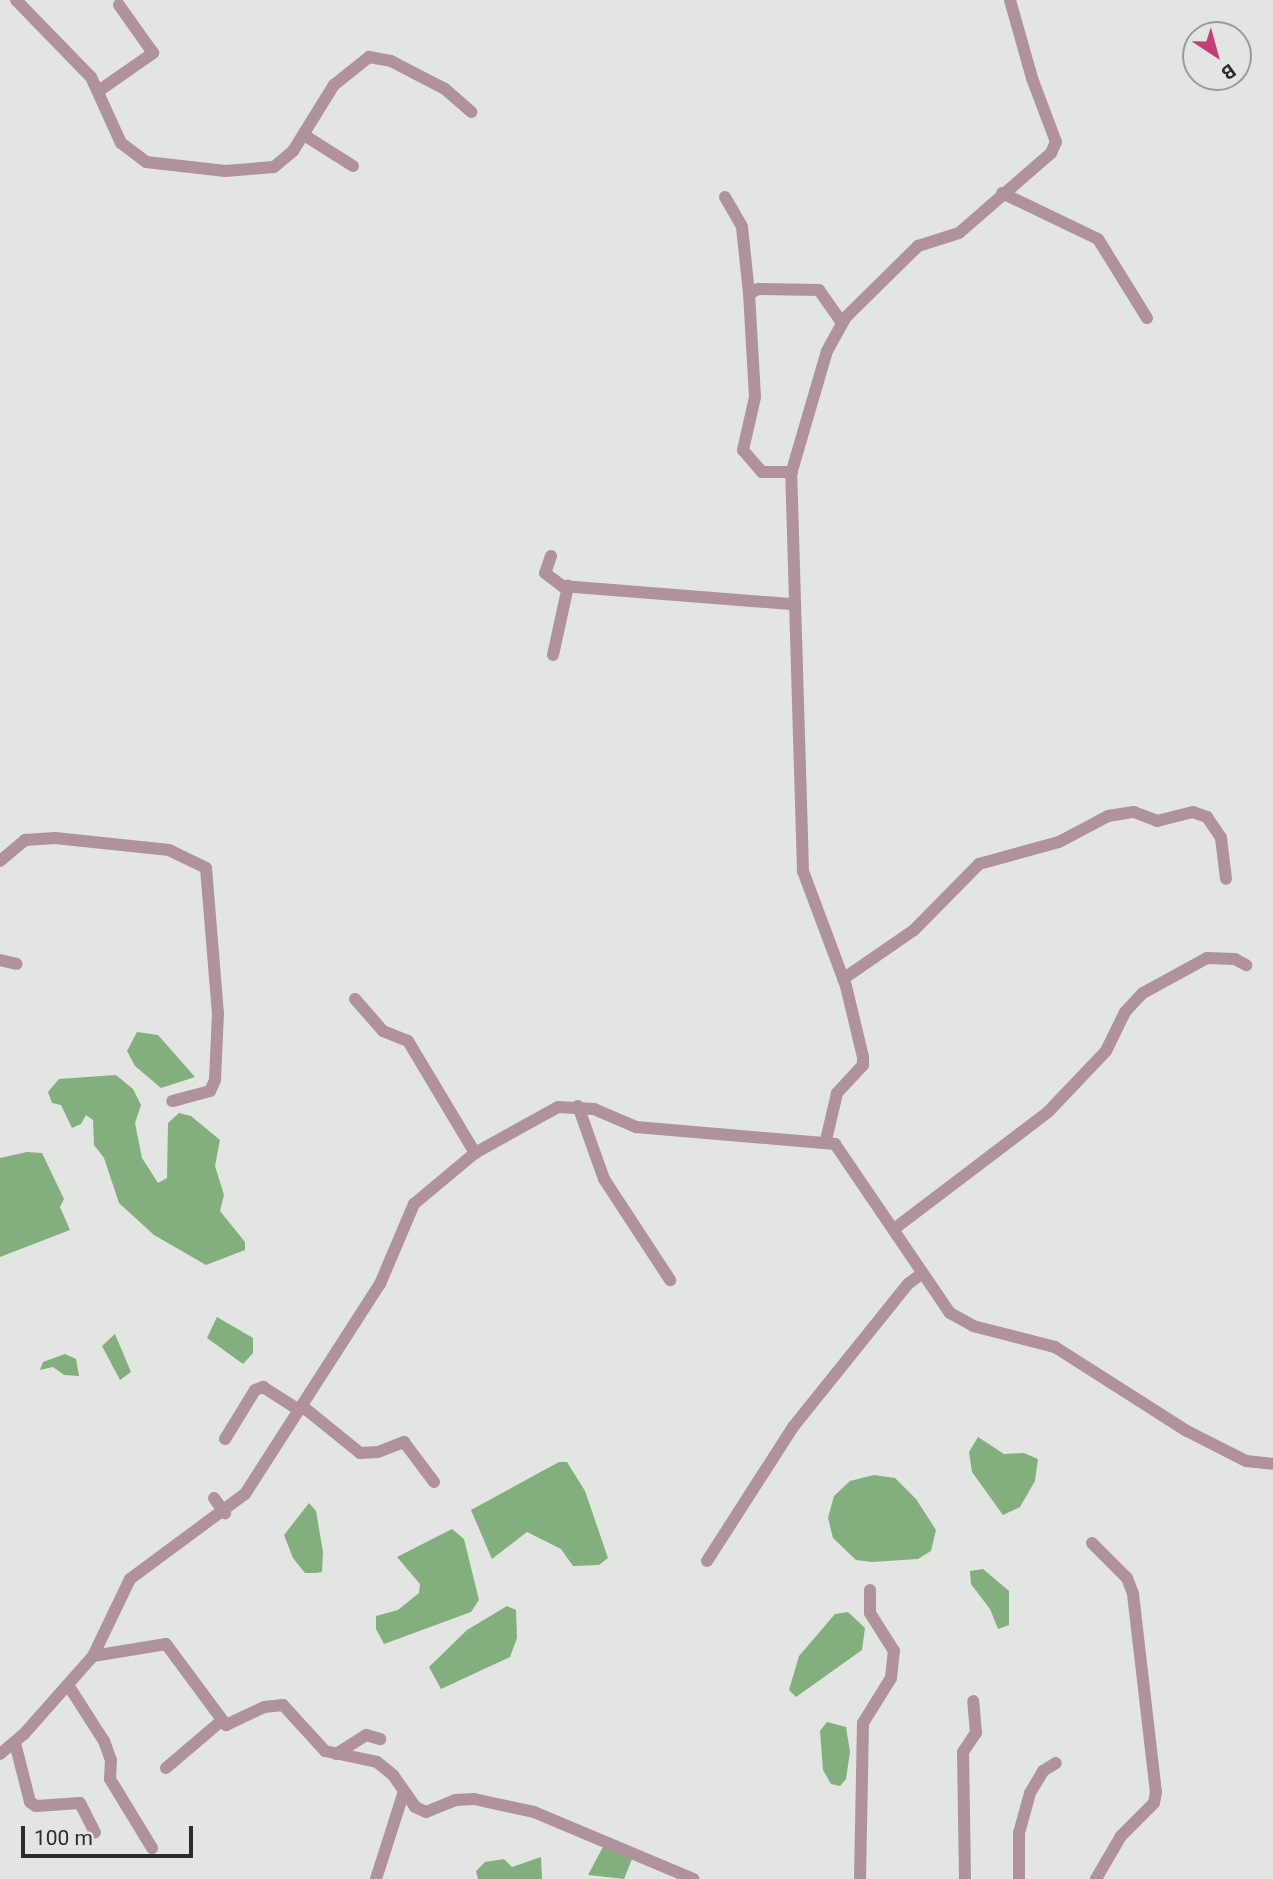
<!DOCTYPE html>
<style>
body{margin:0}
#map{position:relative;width:1273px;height:1879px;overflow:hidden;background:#e2e5e1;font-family:Roboto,sans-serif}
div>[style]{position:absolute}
.water>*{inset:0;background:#83af7e}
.street>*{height:12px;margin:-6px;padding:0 6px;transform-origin:6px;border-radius:6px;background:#b0929a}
span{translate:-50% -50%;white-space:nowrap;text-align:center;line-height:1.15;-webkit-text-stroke:7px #e2e5e1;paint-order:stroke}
.north{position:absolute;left:1182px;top:21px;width:70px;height:70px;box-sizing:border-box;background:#e2e5e1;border:2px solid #999b98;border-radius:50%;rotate:144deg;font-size:19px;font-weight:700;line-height:28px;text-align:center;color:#2b2c2a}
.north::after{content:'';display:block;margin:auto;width:24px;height:32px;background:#c63d76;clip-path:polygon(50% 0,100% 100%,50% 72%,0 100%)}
.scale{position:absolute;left:21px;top:1826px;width:172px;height:32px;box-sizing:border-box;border:4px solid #2b2c2a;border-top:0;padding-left:9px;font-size:21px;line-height:24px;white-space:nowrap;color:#2b2c2a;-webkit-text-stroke:5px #e2e5e1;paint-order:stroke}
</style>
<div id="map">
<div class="water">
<i style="clip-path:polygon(137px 1032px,158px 1035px,195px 1077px,161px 1088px,135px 1066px,127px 1051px)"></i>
<i style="clip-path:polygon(116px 1075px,133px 1089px,141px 1105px,135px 1123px,142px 1158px,158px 1183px,167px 1178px,168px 1123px,179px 1113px,191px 1116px,220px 1140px,215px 1166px,224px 1195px,220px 1211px,245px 1242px,245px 1250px,206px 1265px,154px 1235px,119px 1203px,104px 1158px,94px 1145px,93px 1120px,86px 1115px,81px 1124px,72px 1128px,61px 1105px,52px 1103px,48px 1092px,59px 1079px)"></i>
<i style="clip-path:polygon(27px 1152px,42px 1153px,64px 1199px,60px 1207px,70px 1230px,0 1257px,0 1158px)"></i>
<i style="clip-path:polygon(217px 1317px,253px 1338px,253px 1353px,243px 1364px,207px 1338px)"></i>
<i style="clip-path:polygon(115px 1334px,131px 1372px,120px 1380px,102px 1346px)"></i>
<i style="clip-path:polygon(65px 1354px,76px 1359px,79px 1376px,64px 1375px,53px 1367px,40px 1370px,43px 1362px)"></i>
<i style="clip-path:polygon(978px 1437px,1004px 1454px,1024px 1453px,1038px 1459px,1035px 1481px,1020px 1507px,1003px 1515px,972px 1472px,969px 1452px)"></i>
<i style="clip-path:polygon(559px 1462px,567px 1462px,585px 1491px,608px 1558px,599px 1565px,573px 1566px,561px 1549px,527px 1532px,492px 1559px,471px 1510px)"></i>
<i style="clip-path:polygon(874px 1475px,895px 1478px,916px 1499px,936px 1530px,931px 1551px,918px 1559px,872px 1562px,856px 1560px,833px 1538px,828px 1518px,834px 1496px,850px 1481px)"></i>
<i style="clip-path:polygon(309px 1503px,316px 1511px,323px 1552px,322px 1572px,316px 1573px,305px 1573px,293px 1558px,284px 1535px)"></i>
<i style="clip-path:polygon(452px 1529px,464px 1539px,479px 1600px,471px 1612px,384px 1644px,376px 1629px,376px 1616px,398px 1610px,419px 1593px,420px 1584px,397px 1557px)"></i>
<i style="clip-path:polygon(983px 1569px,1009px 1591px,1009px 1625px,998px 1629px,990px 1609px,971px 1584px,970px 1571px)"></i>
<i style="clip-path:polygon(507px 1606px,516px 1610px,517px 1638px,510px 1657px,441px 1689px,429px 1667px,467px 1630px)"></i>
<i style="clip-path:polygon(848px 1612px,865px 1628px,862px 1650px,796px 1697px,789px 1690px,799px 1656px,835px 1614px)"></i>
<i style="clip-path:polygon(827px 1722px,846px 1727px,850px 1752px,846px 1779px,840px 1786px,831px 1784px,823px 1770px,820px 1731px)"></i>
<i style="clip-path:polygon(603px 1847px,632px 1859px,624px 1879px,588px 1875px)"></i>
<i style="clip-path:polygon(541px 1857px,542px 1879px,478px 1879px,476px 1871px,485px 1862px,504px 1859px,512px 1867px)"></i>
</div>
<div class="street">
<i style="left:16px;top:0;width:107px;rotate:45.8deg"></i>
<i style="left:91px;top:77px;width:72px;rotate:65.6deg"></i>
<i style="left:121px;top:143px;width:31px;rotate:37deg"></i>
<i style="left:146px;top:162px;width:80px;rotate:6.5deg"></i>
<i style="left:225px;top:171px;width:49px;rotate:-4.7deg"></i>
<i style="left:274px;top:167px;width:25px;rotate:-40deg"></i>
<i style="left:293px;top:151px;width:78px;rotate:-58.2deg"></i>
<i style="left:334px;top:85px;width:45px;rotate:-38.7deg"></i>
<i style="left:369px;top:57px;width:22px;rotate:10deg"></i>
<i style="left:391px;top:61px;width:61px;rotate:27.4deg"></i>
<i style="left:445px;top:89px;width:35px;rotate:41deg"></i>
<i style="left:100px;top:90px;width:65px;rotate:-34.9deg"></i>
<i style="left:153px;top:53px;width:59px;rotate:-125.3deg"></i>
<i style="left:304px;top:135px;width:58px;rotate:32.3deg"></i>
<i style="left:1002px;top:193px;width:106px;rotate:25.6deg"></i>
<i style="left:1098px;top:239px;width:93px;rotate:58.2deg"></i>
<i style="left:725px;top:197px;width:34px;rotate:60deg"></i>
<i style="left:742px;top:227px;width:67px;rotate:84deg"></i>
<i style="left:792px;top:472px;width:30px;rotate:180deg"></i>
<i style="left:762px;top:472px;width:29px;rotate:-131deg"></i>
<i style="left:743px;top:450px;width:54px;rotate:-77.2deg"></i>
<i style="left:755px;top:397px;width:103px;rotate:-93.3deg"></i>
<i style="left:749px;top:294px;width:10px;rotate:-29deg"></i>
<i style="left:758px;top:289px;width:61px;rotate:0.9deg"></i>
<i style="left:819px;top:290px;width:40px;rotate:55.1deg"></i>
<i style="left:551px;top:556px;width:18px;rotate:109deg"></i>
<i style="left:545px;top:573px;width:21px;rotate:37deg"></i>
<i style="left:562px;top:586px;width:232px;rotate:4.5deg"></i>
<i style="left:553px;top:655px;width:71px;rotate:-77.7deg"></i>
<i style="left:0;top:861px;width:33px;rotate:-40deg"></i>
<i style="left:25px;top:840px;width:30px;rotate:-4deg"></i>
<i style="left:55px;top:838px;width:115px;rotate:6deg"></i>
<i style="left:169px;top:850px;width:41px;rotate:25.9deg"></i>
<i style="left:206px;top:868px;width:145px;rotate:85.3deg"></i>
<i style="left:218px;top:1013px;width:67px;rotate:92.6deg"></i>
<i style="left:215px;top:1080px;width:12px;rotate:114deg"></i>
<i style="left:210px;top:1091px;width:39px;rotate:165deg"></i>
<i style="left:0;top:960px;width:17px;rotate:13deg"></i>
<i style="left:843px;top:979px;width:86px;rotate:-34.6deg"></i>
<i style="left:914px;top:930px;width:93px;rotate:-45.4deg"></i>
<i style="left:979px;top:864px;width:83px;rotate:-15.4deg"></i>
<i style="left:1059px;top:842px;width:55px;rotate:-28deg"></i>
<i style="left:1108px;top:816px;width:26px;rotate:-9deg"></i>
<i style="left:1134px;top:812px;width:25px;rotate:21deg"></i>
<i style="left:1157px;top:821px;width:37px;rotate:-14deg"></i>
<i style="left:1193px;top:812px;width:15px;rotate:20deg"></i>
<i style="left:1207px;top:817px;width:25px;rotate:56deg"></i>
<i style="left:1221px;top:838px;width:41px;rotate:83deg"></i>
<i style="left:355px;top:999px;width:43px;rotate:48.8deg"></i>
<i style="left:383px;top:1031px;width:27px;rotate:22deg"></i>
<i style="left:408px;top:1041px;width:131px;rotate:59.1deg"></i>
<i style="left:578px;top:1106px;width:77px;rotate:70.4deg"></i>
<i style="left:604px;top:1179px;width:121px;rotate:56.8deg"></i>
<i style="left:826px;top:1140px;width:48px;rotate:-76.8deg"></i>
<i style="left:837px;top:1093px;width:38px;rotate:-47deg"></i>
<i style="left:863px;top:1065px;width:8px;rotate:-90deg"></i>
<i style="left:863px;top:1057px;width:73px;rotate:-103.5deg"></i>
<i style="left:846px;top:986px;width:123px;rotate:-110.5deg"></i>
<i style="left:803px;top:871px;width:397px;rotate:-91.7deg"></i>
<i style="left:791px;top:474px;width:128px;rotate:-73.7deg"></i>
<i style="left:827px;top:351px;width:38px;rotate:-61deg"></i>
<i style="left:845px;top:318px;width:103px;rotate:-44.6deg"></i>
<i style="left:918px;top:246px;width:43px;rotate:-17.6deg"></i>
<i style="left:959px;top:233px;width:122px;rotate:-41deg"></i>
<i style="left:1051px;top:153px;width:12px;rotate:-66deg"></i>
<i style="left:1056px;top:142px;width:68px;rotate:-110.6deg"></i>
<i style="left:1032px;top:78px;width:81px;rotate:-105.8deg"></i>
<i style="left:894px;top:1229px;width:193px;rotate:-37.2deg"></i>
<i style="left:1048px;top:1112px;width:84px;rotate:-46.4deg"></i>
<i style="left:1106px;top:1051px;width:43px;rotate:-64deg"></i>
<i style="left:1125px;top:1012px;width:26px;rotate:-47deg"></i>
<i style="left:1143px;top:993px;width:73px;rotate:-28.7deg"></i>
<i style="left:1207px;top:958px;width:28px;rotate:2deg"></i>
<i style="left:1235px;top:959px;width:13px;rotate:29deg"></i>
<i style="left:302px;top:1406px;width:75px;rotate:39deg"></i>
<i style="left:360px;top:1453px;width:18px;rotate:-3deg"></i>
<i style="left:378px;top:1452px;width:28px;rotate:-21deg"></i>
<i style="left:404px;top:1442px;width:50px;rotate:53.1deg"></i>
<i style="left:225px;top:1439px;width:57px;rotate:-58.5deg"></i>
<i style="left:255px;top:1390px;width:9px;rotate:-21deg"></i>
<i style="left:263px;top:1387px;width:43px;rotate:32.6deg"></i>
<i style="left:214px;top:1498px;width:19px;rotate:54deg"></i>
<i style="left:1092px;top:1543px;width:49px;rotate:45deg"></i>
<i style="left:1127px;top:1578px;width:17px;rotate:69deg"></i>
<i style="left:1133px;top:1594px;width:199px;rotate:83.4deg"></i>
<i style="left:1156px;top:1792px;width:11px;rotate:100deg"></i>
<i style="left:1154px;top:1803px;width:47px;rotate:135deg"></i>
<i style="left:1121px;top:1836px;width:50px;rotate:120.2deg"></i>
<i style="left:707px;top:1561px;width:159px;rotate:-57.3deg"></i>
<i style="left:793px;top:1427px;width:184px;rotate:-51.2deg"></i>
<i style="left:908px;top:1284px;width:15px;rotate:-37deg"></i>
<i style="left:93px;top:1656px;width:74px;rotate:-9.3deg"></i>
<i style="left:166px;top:1644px;width:101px;rotate:53.5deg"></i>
<i style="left:226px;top:1725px;width:42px;rotate:-25.3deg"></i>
<i style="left:264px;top:1707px;width:19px;rotate:-6deg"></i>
<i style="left:283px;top:1705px;width:62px;rotate:47.6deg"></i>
<i style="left:325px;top:1751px;width:53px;rotate:11.9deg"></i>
<i style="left:377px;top:1762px;width:21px;rotate:39deg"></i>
<i style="left:393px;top:1775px;width:39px;rotate:55deg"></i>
<i style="left:415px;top:1807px;width:12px;rotate:24deg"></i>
<i style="left:426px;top:1812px;width:31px;rotate:-22deg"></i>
<i style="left:455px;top:1800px;width:19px;rotate:-3deg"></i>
<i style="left:474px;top:1799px;width:61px;rotate:12.2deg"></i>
<i style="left:534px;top:1812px;width:173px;rotate:22.8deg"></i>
<i style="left:68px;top:1685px;width:67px;rotate:57.3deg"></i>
<i style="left:104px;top:1741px;width:20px;rotate:70deg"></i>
<i style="left:111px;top:1760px;width:19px;rotate:93deg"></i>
<i style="left:110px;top:1779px;width:81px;rotate:58.7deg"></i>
<i style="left:15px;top:1743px;width:61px;rotate:75.7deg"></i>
<i style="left:30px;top:1802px;width:7px;rotate:34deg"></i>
<i style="left:36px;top:1806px;width:44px;rotate:-3.9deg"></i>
<i style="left:80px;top:1803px;width:33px;rotate:63deg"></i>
<i style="left:0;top:1754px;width:31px;rotate:-40deg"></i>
<i style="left:24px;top:1734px;width:104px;rotate:-48.5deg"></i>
<i style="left:93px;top:1656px;width:85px;rotate:-64.3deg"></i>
<i style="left:130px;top:1579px;width:143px;rotate:-36.5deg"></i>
<i style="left:245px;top:1494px;width:250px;rotate:-57.3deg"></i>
<i style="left:380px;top:1284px;width:87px;rotate:-67deg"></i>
<i style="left:414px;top:1204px;width:80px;rotate:-39.9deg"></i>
<i style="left:475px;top:1153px;width:95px;rotate:-29deg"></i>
<i style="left:558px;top:1107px;width:36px;rotate:3deg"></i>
<i style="left:594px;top:1109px;width:46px;rotate:23.2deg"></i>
<i style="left:636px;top:1127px;width:200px;rotate:4.9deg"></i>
<i style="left:835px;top:1144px;width:204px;rotate:55.8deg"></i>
<i style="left:950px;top:1313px;width:26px;rotate:29deg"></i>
<i style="left:973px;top:1326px;width:85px;rotate:14.4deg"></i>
<i style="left:1055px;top:1347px;width:156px;rotate:32.5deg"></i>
<i style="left:1187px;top:1431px;width:66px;rotate:27deg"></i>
<i style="left:1246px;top:1461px;width:27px;rotate:6deg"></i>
<i style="left:336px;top:1754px;width:36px;rotate:-32deg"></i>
<i style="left:366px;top:1735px;width:15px;rotate:16deg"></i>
<i style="left:166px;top:1768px;width:71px;rotate:-40.4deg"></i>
<i style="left:376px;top:1879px;width:92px;rotate:-72.3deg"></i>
<i style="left:860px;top:1879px;width:156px;rotate:-88.9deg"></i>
<i style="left:863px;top:1723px;width:53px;rotate:-58.1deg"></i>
<i style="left:891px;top:1678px;width:27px;rotate:-84deg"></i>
<i style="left:894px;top:1651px;width:45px;rotate:-122.3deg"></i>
<i style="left:870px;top:1613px;width:23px;rotate:-90deg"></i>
<i style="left:965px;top:1879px;width:127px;rotate:-90.9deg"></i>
<i style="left:963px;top:1752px;width:23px;rotate:-56deg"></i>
<i style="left:976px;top:1733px;width:32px;rotate:-95deg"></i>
<i style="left:1019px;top:1879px;width:46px;rotate:-90deg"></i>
<i style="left:1019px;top:1833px;width:41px;rotate:-74.6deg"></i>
<i style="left:1030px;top:1793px;width:26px;rotate:-59deg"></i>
<i style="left:1043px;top:1771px;width:15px;rotate:-32deg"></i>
</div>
<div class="north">B</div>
<div class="scale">100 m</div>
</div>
